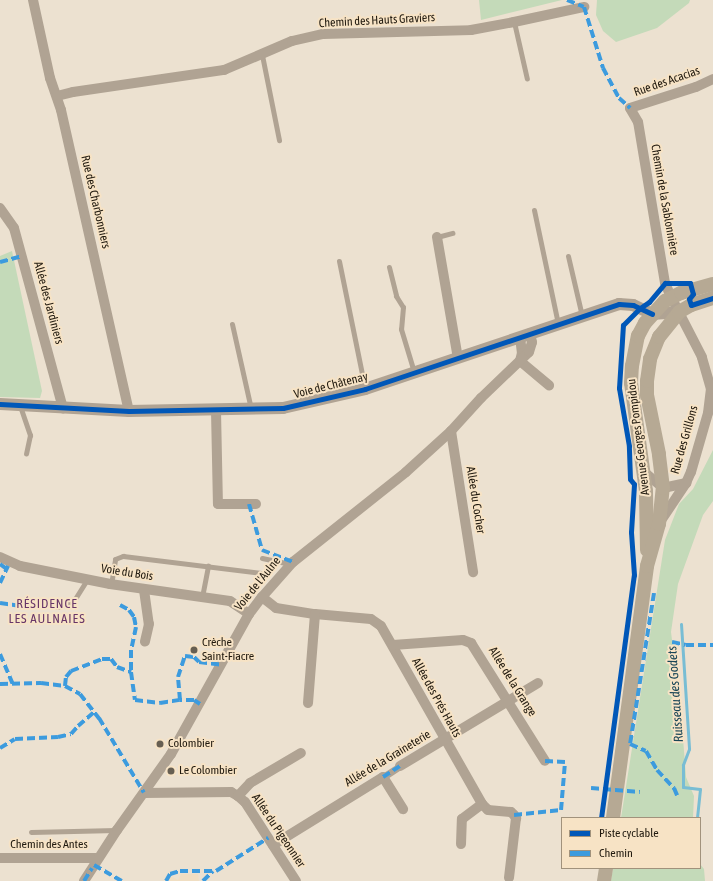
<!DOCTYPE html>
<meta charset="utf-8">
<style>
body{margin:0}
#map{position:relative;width:713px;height:881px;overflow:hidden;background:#ece1d0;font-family:"Asap Condensed",sans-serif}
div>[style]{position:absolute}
.built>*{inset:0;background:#f0dec2}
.green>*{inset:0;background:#c4dab9}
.stream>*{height:3px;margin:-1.5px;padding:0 1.5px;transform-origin:1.5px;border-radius:1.5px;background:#78bdd4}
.service>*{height:5px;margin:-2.5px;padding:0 2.5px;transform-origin:2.5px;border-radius:2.5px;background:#b0a393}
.pedestrian>*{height:7px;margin:-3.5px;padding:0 3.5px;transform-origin:3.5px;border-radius:3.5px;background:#b0a393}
.minor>*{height:10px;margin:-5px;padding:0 5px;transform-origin:5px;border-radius:5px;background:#b0a393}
.tertiary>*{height:12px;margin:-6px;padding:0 6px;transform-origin:6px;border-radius:6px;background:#b0a393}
.secondary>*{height:14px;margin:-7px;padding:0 7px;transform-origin:7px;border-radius:7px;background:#b6a994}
.quiet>*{height:4px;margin-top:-2px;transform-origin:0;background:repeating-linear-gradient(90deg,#3c9bde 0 8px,transparent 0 12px)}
.cycleway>*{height:5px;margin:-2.5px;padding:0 2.5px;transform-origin:2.5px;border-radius:2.5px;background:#0057b8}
.dots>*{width:11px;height:11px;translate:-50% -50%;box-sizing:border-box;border:2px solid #f7e3c5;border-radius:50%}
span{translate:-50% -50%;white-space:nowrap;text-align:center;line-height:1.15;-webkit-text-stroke:4px #f7e3c5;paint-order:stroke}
.street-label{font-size:12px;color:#20190e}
.poi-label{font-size:12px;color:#20190e}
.left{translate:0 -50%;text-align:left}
.neighbourhood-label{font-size:13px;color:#673668;letter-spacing:1px}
.water-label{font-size:13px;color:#184556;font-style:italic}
.legend{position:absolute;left:561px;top:817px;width:140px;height:52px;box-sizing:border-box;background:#f7e3c5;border:1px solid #a1927c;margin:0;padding:5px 7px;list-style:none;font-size:12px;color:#20190e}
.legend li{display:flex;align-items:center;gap:8px;height:20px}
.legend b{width:20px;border:1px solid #a1927c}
</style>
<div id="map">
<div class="built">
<i style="clip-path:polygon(181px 874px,198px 874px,199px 881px,168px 881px,171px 876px,178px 880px)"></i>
</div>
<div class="green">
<i style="clip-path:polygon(479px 0,562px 0,481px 20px)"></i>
<i style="clip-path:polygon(597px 0,690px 0,689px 3px,657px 28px,616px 42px,603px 31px,596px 15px)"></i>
<i style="clip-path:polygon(12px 251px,42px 391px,40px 398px,0 397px,0 256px)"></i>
<i style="clip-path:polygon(713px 450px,713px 501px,703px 515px,678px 584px,671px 632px,681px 712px,686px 777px,694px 796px,693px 818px,621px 818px,665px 540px,679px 504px,693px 489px)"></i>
<i style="clip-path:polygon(700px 864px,704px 869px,705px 881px,611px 881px,613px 868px,700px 868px)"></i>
</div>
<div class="stream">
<i style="left:681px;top:624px;width:125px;rotate:86.3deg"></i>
<i style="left:689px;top:749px;width:17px;rotate:111deg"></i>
<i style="left:683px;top:765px;width:22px;rotate:90deg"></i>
<i style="left:683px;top:787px;width:17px;rotate:7deg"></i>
<i style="left:700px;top:789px;width:29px;rotate:96deg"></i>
</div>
<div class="service">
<i style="left:514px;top:22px;width:58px;rotate:77.2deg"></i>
<i style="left:262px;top:55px;width:87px;rotate:78.7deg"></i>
<i style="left:534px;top:210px;width:116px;rotate:78.1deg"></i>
<i style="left:437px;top:237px;width:16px;rotate:-15deg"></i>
<i style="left:568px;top:256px;width:62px;rotate:76.9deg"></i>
<i style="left:339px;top:261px;width:131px;rotate:78.5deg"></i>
<i style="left:389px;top:267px;width:30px;rotate:76deg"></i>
<i style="left:396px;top:296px;width:13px;rotate:58deg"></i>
<i style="left:403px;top:307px;width:22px;rotate:95deg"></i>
<i style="left:401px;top:329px;width:45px;rotate:73.2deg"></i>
<i style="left:232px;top:324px;width:87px;rotate:77.4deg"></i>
<i style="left:20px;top:406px;width:31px;rotate:71deg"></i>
<i style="left:30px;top:435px;width:19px;rotate:102deg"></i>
<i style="left:262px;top:558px;width:30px;rotate:12deg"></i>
<i style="left:111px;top:585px;width:26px;rotate:-81deg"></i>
<i style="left:115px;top:559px;width:9px;rotate:-21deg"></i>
<i style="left:123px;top:556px;width:139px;rotate:7deg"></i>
<i style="left:202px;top:597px;width:32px;rotate:-79deg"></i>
<i style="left:57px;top:607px;width:17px;rotate:-17deg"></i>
<i style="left:73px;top:602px;width:26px;rotate:-58deg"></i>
<i style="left:31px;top:832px;width:85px;rotate:-1.3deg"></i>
</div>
<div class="pedestrian">
<i style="left:383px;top:777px;width:20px;rotate:-33deg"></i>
</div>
<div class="minor">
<i style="left:33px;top:0;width:80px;rotate:77.7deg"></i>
<i style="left:50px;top:78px;width:34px;rotate:71deg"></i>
<i style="left:61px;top:110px;width:309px;rotate:77.3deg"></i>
<i style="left:57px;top:96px;width:16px;rotate:-14deg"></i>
<i style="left:73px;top:92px;width:153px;rotate:-8.3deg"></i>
<i style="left:224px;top:70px;width:74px;rotate:-23.1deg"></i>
<i style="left:292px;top:41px;width:32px;rotate:-13deg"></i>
<i style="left:323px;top:34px;width:148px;rotate:-1.5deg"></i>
<i style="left:471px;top:30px;width:44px;rotate:-10.5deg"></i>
<i style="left:514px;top:22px;width:72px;rotate:-12.1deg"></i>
<i style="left:0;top:208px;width:24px;rotate:55deg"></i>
<i style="left:14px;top:228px;width:187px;rotate:74.8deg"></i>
<i style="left:437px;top:237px;width:123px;rotate:80.2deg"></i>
<i style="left:520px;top:337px;width:16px;rotate:83deg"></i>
<i style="left:522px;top:353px;width:8px;rotate:104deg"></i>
<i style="left:520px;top:361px;width:38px;rotate:40deg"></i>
<i style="left:216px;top:411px;width:93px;rotate:88.8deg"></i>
<i style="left:218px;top:504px;width:38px"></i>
<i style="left:451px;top:431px;width:143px;rotate:81.1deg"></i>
<i style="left:643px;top:471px;width:26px;rotate:40deg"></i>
<i style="left:663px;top:488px;width:24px;rotate:-12deg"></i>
<i style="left:686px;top:483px;width:12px;rotate:-66deg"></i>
<i style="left:691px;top:472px;width:61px;rotate:-73.9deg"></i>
<i style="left:708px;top:413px;width:24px;rotate:-83deg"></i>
<i style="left:711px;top:389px;width:33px;rotate:-106deg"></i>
<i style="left:702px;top:357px;width:68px;rotate:-117.3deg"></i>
<i style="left:671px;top:297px;width:15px;rotate:-113deg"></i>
<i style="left:665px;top:283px;width:163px;rotate:-99.5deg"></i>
<i style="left:638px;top:122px;width:16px;rotate:-120deg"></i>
<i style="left:630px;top:108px;width:69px;rotate:-17.7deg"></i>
<i style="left:696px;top:87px;width:19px;rotate:-25deg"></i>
<i style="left:660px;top:522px;width:47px;rotate:-56.3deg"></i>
<i style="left:0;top:557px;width:22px;rotate:24deg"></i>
<i style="left:20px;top:566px;width:92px;rotate:11.3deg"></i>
<i style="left:110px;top:584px;width:121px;rotate:8.1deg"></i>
<i style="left:230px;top:601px;width:23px;rotate:34deg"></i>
<i style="left:144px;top:590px;width:34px;rotate:82deg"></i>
<i style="left:149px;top:624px;width:18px;rotate:103deg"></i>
<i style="left:262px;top:597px;width:18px;rotate:38deg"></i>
<i style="left:276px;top:608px;width:39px;rotate:9deg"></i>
<i style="left:315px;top:614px;width:56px;rotate:5.1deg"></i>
<i style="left:371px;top:619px;width:12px;rotate:35deg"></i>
<i style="left:381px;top:626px;width:205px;rotate:60.4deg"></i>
<i style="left:482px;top:804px;width:8px;rotate:45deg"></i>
<i style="left:488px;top:810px;width:23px;rotate:5deg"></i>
<i style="left:511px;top:812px;width:4px;rotate:45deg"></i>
<i style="left:514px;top:815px;width:4px;rotate:56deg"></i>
<i style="left:516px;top:818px;width:60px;rotate:96.7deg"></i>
<i style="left:393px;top:645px;width:70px;rotate:-4.1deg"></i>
<i style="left:463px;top:640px;width:9px;rotate:21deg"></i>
<i style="left:471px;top:643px;width:139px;rotate:57.9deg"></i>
<i style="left:308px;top:703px;width:89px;rotate:-85.5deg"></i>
<i style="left:400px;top:766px;width:161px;rotate:-31deg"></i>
<i style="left:144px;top:793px;width:87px;rotate:-0.7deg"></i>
<i style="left:231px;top:792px;width:8px;rotate:30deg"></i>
<i style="left:238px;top:796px;width:9px;rotate:41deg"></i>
<i style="left:245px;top:802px;width:94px;rotate:57.2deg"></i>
<i style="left:238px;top:796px;width:18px;rotate:-47deg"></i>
<i style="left:250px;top:783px;width:59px;rotate:-30.5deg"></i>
<i style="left:461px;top:844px;width:25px;rotate:-88deg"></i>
<i style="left:462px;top:819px;width:25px;rotate:-37deg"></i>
<i style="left:273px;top:845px;width:129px;rotate:-31.7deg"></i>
<i style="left:383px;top:777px;width:38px;rotate:58deg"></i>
<i style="left:0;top:858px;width:98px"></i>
<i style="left:84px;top:881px;width:61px;rotate:-57.1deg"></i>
<i style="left:117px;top:830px;width:93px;rotate:-54.6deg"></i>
<i style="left:171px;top:754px;width:160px;rotate:-60.9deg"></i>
<i style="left:249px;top:614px;width:21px;rotate:-53deg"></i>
<i style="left:262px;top:597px;width:47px;rotate:-48.5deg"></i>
<i style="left:293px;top:562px;width:144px;rotate:-38.5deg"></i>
<i style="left:406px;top:472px;width:61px;rotate:-42.3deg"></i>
<i style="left:451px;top:431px;width:45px;rotate:-47.7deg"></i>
<i style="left:481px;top:398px;width:66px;rotate:-43.8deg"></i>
<i style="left:529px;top:352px;width:10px;rotate:-73deg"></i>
<i style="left:532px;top:342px;width:9px;rotate:-103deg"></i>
</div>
<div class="tertiary">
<i style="left:0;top:404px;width:129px;rotate:3.1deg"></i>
<i style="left:129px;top:411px;width:154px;rotate:-1.1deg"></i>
<i style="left:283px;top:408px;width:84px;rotate:-13deg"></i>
<i style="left:365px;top:389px;width:268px;rotate:-18.5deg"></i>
<i style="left:619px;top:304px;width:14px;rotate:4deg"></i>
<i style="left:633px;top:305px;width:21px;rotate:25deg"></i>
<i style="left:652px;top:314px;width:27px;rotate:-4deg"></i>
</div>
<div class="secondary">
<i style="left:647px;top:550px;width:59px;rotate:-91deg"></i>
<i style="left:646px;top:491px;width:109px;rotate:-97.9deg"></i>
<i style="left:631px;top:383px;width:17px;rotate:-87deg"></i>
<i style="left:632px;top:366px;width:31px;rotate:-79deg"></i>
<i style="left:638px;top:336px;width:15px;rotate:-62deg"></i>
<i style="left:645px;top:323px;width:30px;rotate:-48deg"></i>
<i style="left:665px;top:301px;width:18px;rotate:-27deg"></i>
<i style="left:681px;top:293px;width:33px;rotate:-16deg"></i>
<i style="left:613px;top:818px;width:254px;rotate:-82.3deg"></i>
<i style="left:647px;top:566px;width:44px;rotate:-74.1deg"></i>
<i style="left:659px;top:524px;width:36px;rotate:-84deg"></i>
<i style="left:663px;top:488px;width:34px;rotate:-97deg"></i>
<i style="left:659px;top:454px;width:60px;rotate:-101.5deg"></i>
<i style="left:647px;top:395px;width:14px;rotate:-90deg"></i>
<i style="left:647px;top:381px;width:22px;rotate:-82deg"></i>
<i style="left:650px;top:359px;width:24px;rotate:-68deg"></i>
<i style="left:659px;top:337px;width:32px;rotate:-51deg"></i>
<i style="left:679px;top:312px;width:14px;rotate:-30deg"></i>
<i style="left:691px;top:305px;width:23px;rotate:-18deg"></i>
<i style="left:604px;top:881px;width:13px;rotate:-81deg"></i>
</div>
<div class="quiet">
<i style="left:567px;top:0;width:18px;rotate:22deg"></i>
<i style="left:584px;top:7px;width:64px;rotate:72.7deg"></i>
<i style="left:603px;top:68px;width:34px;rotate:62deg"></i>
<i style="left:619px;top:98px;width:15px;rotate:42deg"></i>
<i style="left:0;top:262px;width:23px;rotate:-15deg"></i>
<i style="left:249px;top:504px;width:48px;rotate:74.2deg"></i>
<i style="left:262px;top:550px;width:33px;rotate:21deg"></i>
<i style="left:0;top:564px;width:9px;rotate:36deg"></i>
<i style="left:0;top:583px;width:19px;rotate:-65deg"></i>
<i style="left:654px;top:593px;width:153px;rotate:99deg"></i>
<i style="left:630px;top:744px;width:17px;rotate:24deg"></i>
<i style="left:646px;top:751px;width:22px;rotate:60deg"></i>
<i style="left:657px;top:770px;width:25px;rotate:47deg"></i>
<i style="left:674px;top:788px;width:8px;rotate:67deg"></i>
<i style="left:0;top:603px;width:21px;rotate:8deg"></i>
<i style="left:120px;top:605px;width:10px;rotate:29deg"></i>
<i style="left:129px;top:610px;width:9px;rotate:54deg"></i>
<i style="left:134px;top:617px;width:10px;rotate:79deg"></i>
<i style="left:136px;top:627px;width:24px;rotate:102deg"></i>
<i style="left:131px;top:650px;width:22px;rotate:90deg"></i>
<i style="left:672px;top:642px;width:14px;rotate:12deg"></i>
<i style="left:686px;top:645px;width:27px"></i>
<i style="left:0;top:654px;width:33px;rotate:67deg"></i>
<i style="left:0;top:684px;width:41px;rotate:-1.4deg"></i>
<i style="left:41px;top:683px;width:24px;rotate:7deg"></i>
<i style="left:65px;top:686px;width:17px;rotate:28deg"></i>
<i style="left:80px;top:694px;width:31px;rotate:52deg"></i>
<i style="left:99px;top:718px;width:87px;rotate:59deg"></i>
<i style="left:65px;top:686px;width:9px;rotate:-84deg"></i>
<i style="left:66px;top:677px;width:8px;rotate:-50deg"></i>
<i style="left:71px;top:671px;width:33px;rotate:-21deg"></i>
<i style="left:102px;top:659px;width:9px"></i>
<i style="left:111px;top:659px;width:10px;rotate:53deg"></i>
<i style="left:117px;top:667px;width:15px;rotate:20deg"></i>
<i style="left:131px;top:672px;width:28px;rotate:82deg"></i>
<i style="left:135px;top:700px;width:25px;rotate:7deg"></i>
<i style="left:160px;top:703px;width:20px;rotate:-9deg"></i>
<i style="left:200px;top:704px;width:7px;rotate:-146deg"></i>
<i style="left:194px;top:700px;width:14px;rotate:180deg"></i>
<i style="left:180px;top:700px;width:23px;rotate:-95deg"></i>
<i style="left:178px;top:677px;width:22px;rotate:-72deg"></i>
<i style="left:185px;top:656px;width:9px;rotate:6deg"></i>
<i style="left:194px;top:657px;width:7px;rotate:45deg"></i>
<i style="left:199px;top:662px;width:23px;rotate:7deg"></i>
<i style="left:0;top:748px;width:17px;rotate:-31deg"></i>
<i style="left:15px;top:739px;width:43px;rotate:-2.7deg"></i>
<i style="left:58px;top:737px;width:13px;rotate:-13deg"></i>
<i style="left:71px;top:734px;width:11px;rotate:-49deg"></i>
<i style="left:78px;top:726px;width:21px;rotate:-41deg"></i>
<i style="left:383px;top:777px;width:20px;rotate:-33deg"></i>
<i style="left:591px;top:788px;width:49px;rotate:4.7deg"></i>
<i style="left:514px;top:815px;width:47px;rotate:-6.1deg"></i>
<i style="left:561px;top:810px;width:48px;rotate:-85.2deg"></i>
<i style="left:565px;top:762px;width:20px;rotate:-177deg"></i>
<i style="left:94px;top:865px;width:32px;rotate:30deg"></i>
<i style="left:84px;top:881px;width:15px;rotate:-58deg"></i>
<i style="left:166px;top:881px;width:8px;rotate:-60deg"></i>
<i style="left:170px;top:874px;width:10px;rotate:-17deg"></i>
<i style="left:180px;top:871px;width:36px"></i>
<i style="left:216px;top:871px;width:62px;rotate:-32.4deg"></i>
<i style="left:203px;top:881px;width:14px;rotate:-45deg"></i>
</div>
<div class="cycleway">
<i style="left:0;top:404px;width:129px;rotate:3.1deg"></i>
<i style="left:129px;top:411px;width:154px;rotate:-1.1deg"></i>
<i style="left:283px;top:408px;width:84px;rotate:-13deg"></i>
<i style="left:365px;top:389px;width:268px;rotate:-18.5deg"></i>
<i style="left:619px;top:304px;width:14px;rotate:4deg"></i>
<i style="left:633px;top:305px;width:21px;rotate:25deg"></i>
<i style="left:601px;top:818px;width:245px;rotate:-82.3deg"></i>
<i style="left:634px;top:575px;width:43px;rotate:-94deg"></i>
<i style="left:631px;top:532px;width:48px;rotate:-86.4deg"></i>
<i style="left:634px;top:484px;width:6px;rotate:-129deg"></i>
<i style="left:630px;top:479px;width:33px;rotate:-92deg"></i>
<i style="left:629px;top:446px;width:59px;rotate:-99.8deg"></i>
<i style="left:619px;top:388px;width:63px;rotate:-86.4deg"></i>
<i style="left:623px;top:325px;width:24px;rotate:-45deg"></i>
<i style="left:640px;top:308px;width:11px;rotate:-34deg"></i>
<i style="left:649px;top:302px;width:25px;rotate:-50deg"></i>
<i style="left:665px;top:283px;width:25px"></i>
<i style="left:690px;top:283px;width:11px;rotate:75deg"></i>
<i style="left:693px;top:294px;width:6px;rotate:129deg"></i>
<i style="left:689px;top:299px;width:6px;rotate:72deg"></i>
<i style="left:691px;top:305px;width:23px;rotate:-18deg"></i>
</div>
<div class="dots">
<i style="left:194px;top:650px;background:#675f52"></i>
<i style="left:160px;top:744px;background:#675f52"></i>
<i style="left:171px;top:771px;background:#675f52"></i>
</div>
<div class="street-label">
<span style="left:377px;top:21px;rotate:-3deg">Chemin des Hauts Graviers</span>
<span style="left:667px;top:82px;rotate:-19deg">Rue des Acacias</span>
<span style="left:664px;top:200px;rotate:80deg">Chemin de la Sablonnière</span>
<span style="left:95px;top:202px;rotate:77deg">Rue des Charbonniers</span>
<span style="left:48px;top:303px;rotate:75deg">Allée des Jardiniers</span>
<span style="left:331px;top:386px;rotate:-14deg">Voie de Châtenay</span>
<span style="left:639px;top:437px;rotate:-97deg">Avenue Georges Pompidou</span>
<span style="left:685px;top:440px;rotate:-74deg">Rue des Grillons</span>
<span style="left:475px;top:500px;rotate:81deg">Allée du Cocher</span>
<span style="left:127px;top:573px;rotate:9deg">Voie du Bois</span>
<span style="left:258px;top:584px;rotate:-51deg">Voie de l'Aulne</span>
<span style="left:512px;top:682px;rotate:58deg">Allée de la Grange</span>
<span style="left:436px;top:698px;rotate:61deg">Allée des Prés Hauts</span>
<span style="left:388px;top:759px;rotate:-31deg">Allée de la Graineterie</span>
<span style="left:278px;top:831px;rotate:56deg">Allée du Pigeonnier</span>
<span style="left:49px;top:845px">Chemin des Antes</span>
</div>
<div class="poi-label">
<span class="left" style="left:202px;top:650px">Crèche<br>Saint-Fiacre</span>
<span class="left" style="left:168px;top:744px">Colombier</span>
<span class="left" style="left:179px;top:771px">Le Colombier</span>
</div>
<div class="neighbourhood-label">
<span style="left:47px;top:612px">RÉSIDENCE<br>LES AULNAIES</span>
</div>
<div class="water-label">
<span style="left:676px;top:694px;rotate:-94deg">Ruisseau des Godets</span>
</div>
<ul class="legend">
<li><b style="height:5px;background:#0057b8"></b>Piste cyclable</li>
<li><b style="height:5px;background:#3c9bde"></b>Chemin</li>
</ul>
</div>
